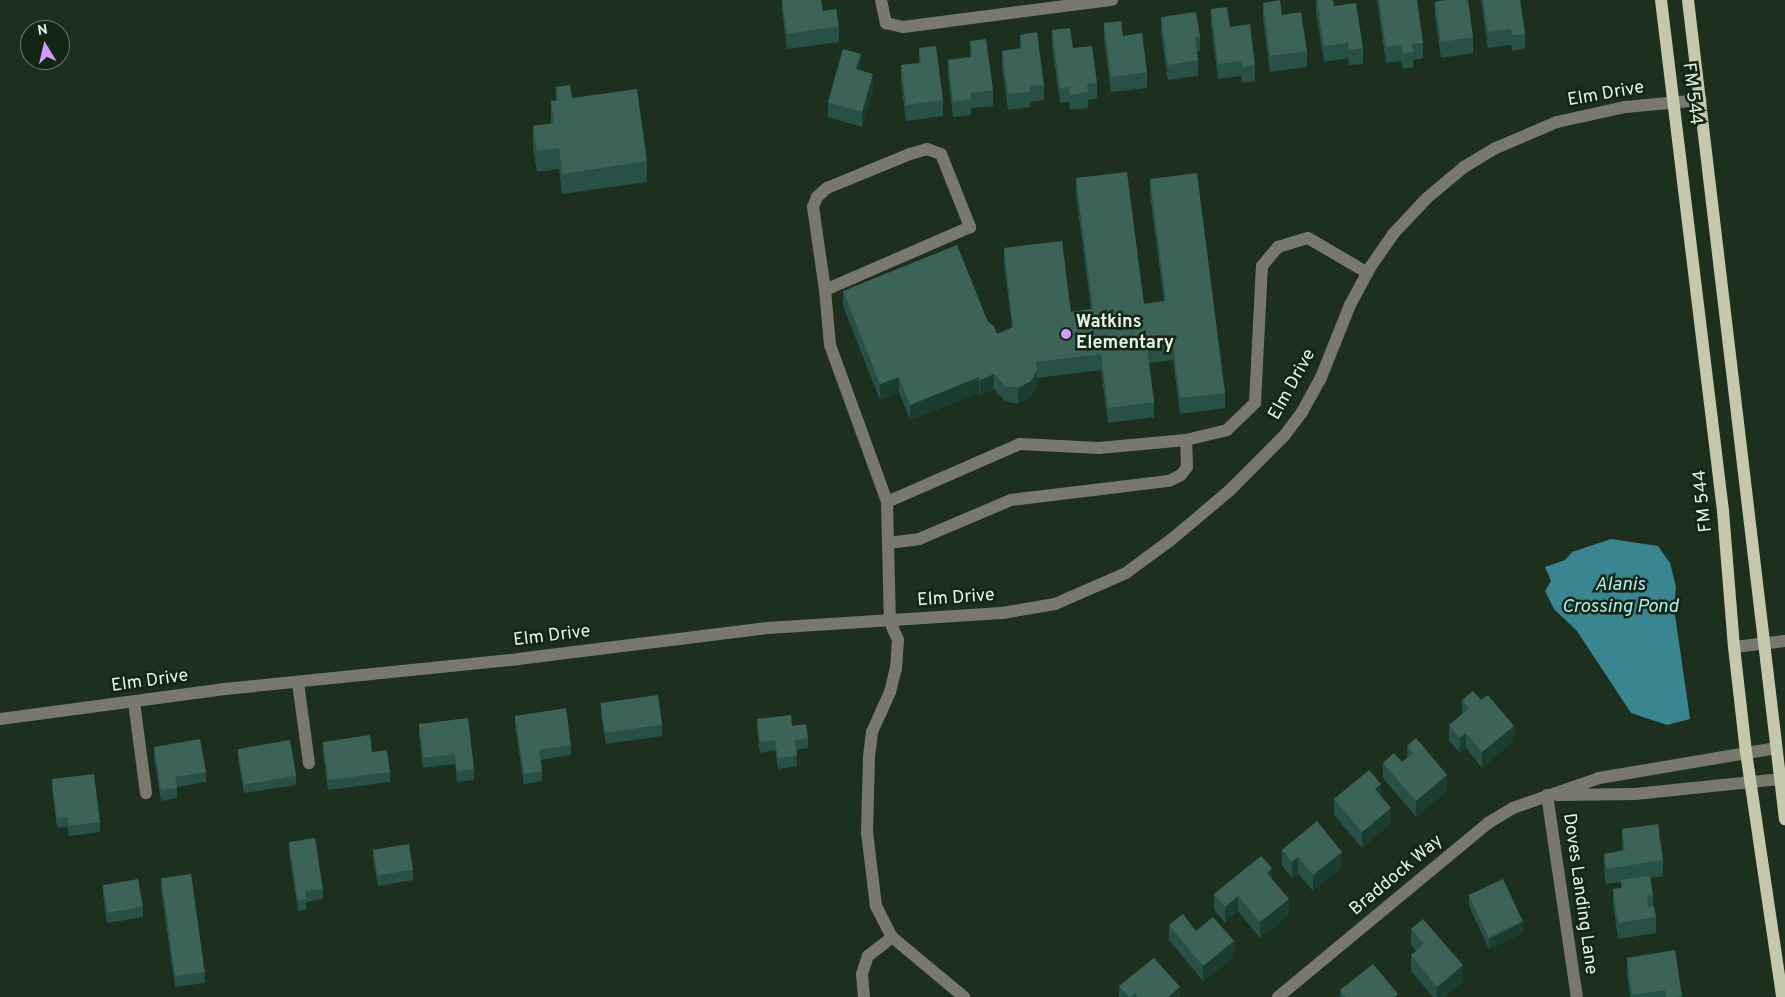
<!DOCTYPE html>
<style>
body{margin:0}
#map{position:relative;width:1785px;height:997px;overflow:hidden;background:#1d301d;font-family:Overpass,sans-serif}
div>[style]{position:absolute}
.water>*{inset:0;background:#398592}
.minor>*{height:12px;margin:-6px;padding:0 6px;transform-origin:6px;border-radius:6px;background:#78796c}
.major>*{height:12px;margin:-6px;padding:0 6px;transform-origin:6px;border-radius:6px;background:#c6c8ae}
.wall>*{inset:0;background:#275147}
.shaded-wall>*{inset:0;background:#1b3d2f}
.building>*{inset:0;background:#3c6358;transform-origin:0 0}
.dots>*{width:14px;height:14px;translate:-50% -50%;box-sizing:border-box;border:2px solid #132613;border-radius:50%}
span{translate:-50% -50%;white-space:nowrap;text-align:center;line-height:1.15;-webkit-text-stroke:5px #132613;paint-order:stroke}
.street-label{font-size:18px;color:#e7f3e7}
.poi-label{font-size:18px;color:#e7f3e7;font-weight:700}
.left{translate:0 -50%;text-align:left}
.water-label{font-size:19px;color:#afecf7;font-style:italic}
.north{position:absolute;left:20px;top:20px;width:50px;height:50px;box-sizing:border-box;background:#132613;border:1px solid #687868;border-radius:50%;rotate:351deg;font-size:14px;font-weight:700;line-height:20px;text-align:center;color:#e7f3e7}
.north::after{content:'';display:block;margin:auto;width:18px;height:22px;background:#d29cfd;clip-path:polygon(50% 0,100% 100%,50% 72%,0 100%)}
</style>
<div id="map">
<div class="water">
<i style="clip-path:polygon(1611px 539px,1658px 546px,1670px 563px,1676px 587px,1674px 608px,1690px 719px,1667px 725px,1631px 713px,1577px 631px,1554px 609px,1545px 591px,1551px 581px,1545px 567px,1565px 560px,1572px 552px)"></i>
</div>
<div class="minor">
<i style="left:881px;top:0;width:24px;rotate:78deg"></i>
<i style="left:886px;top:23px;width:17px;rotate:13deg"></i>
<i style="left:903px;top:27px;width:211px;rotate:-7.4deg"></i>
<i style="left:825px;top:290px;width:84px;rotate:-98.2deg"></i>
<i style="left:813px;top:207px;width:11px;rotate:-68deg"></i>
<i style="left:817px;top:197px;width:13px;rotate:-42deg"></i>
<i style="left:827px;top:188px;width:90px;rotate:-22.3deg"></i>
<i style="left:910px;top:154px;width:18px;rotate:-16deg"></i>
<i style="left:927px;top:149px;width:15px;rotate:20deg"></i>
<i style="left:941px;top:154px;width:79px;rotate:68.3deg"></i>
<i style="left:970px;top:227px;width:158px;rotate:156.5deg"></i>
<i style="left:825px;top:290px;width:55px;rotate:84.8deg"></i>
<i style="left:830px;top:345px;width:167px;rotate:70deg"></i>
<i style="left:887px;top:502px;width:120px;rotate:88.6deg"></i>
<i style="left:890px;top:622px;width:20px;rotate:66deg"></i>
<i style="left:898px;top:640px;width:28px;rotate:94deg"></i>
<i style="left:896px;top:668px;width:25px;rotate:104deg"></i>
<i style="left:890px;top:692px;width:44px;rotate:114.2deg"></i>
<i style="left:872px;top:732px;width:25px;rotate:97deg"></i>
<i style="left:869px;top:757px;width:75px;rotate:91.5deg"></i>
<i style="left:867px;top:832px;width:75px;rotate:83.1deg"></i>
<i style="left:876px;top:906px;width:35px;rotate:63deg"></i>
<i style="left:892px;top:937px;width:94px;rotate:39.8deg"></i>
<i style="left:887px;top:502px;width:145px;rotate:-23.6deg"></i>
<i style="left:1020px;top:444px;width:79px;rotate:2.9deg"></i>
<i style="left:1099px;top:448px;width:87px;rotate:-5.3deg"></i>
<i style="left:1186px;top:440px;width:42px;rotate:-13.7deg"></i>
<i style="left:1227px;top:430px;width:39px;rotate:-44deg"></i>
<i style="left:1255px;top:403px;width:137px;rotate:-87.1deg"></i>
<i style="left:1262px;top:266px;width:25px;rotate:-50deg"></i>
<i style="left:1278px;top:247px;width:31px;rotate:-17deg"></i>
<i style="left:1308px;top:238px;width:69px;rotate:30.3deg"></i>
<i style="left:888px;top:543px;width:31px;rotate:-7deg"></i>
<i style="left:919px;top:539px;width:100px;rotate:-23deg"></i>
<i style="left:1011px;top:500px;width:159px;rotate:-6.9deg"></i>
<i style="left:1169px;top:481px;width:13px;rotate:-27deg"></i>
<i style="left:1181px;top:475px;width:10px;rotate:-53deg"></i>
<i style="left:1187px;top:467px;width:27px;rotate:-92deg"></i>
<i style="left:1734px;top:647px;width:51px;rotate:-6.7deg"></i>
<i style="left:298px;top:683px;width:81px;rotate:82.2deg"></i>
<i style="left:134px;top:702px;width:92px;rotate:82.5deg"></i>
<i style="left:0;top:719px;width:227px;rotate:-7.6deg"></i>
<i style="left:225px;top:689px;width:295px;rotate:-5.8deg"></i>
<i style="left:518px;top:659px;width:252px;rotate:-7.1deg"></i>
<i style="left:768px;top:628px;width:234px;rotate:-3.7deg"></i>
<i style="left:1002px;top:613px;width:54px;rotate:-9.6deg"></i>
<i style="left:1055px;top:604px;width:77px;rotate:-23.6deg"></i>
<i style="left:1126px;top:573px;width:57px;rotate:-36.5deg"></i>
<i style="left:1172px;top:539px;width:75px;rotate:-40.1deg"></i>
<i style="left:1229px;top:491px;width:78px;rotate:-45deg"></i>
<i style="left:1284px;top:436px;width:30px;rotate:-53deg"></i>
<i style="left:1302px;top:412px;width:37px;rotate:-61deg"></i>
<i style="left:1320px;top:380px;width:81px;rotate:-68.2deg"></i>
<i style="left:1350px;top:305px;width:44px;rotate:-61.7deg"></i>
<i style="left:1371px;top:266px;width:39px;rotate:-55deg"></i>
<i style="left:1393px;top:234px;width:50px;rotate:-46.6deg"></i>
<i style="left:1427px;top:198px;width:48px;rotate:-40deg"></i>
<i style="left:1464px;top:167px;width:37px;rotate:-31deg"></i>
<i style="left:1496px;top:148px;width:66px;rotate:-23.1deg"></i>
<i style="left:1557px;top:122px;width:70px;rotate:-12.4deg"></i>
<i style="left:1625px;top:107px;width:76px;rotate:-5.3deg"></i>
<i style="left:1547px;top:795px;width:204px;rotate:81.6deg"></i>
<i style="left:1557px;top:795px;width:78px;rotate:-0.7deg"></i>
<i style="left:1635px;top:794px;width:145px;rotate:-5.9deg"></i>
<i style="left:864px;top:997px;width:23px;rotate:-95deg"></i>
<i style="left:862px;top:974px;width:19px;rotate:-72deg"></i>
<i style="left:868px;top:956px;width:31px;rotate:-38deg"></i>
<i style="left:1278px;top:997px;width:273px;rotate:-39.6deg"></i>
<i style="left:1488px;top:823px;width:29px;rotate:-31deg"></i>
<i style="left:1513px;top:808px;width:91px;rotate:-19.2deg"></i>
<i style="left:1599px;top:778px;width:180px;rotate:-9.6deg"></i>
</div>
<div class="major">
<i style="left:1661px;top:0;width:515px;rotate:83.08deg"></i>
<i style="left:1723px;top:511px;width:136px;rotate:85.4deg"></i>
<i style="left:1734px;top:647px;width:106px;rotate:83.5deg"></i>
<i style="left:1746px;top:752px;width:248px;rotate:81.6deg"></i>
<i style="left:1688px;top:0;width:825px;rotate:83.25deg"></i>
</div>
<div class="wall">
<i style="clip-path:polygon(782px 0,821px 0,823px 11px,839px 26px,839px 42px,787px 49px,782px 12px)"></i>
<i style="clip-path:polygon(1316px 0,1333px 0,1334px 6px,1363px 48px,1363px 64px,1349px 65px,1348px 58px,1324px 62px,1316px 12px)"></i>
<i style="clip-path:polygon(1377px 0,1417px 0,1423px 43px,1423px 58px,1413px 60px,1413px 67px,1403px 69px,1401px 61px,1386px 63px)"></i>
<i style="clip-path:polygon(1481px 0,1520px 0,1525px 34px,1525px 49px,1512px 51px,1511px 45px,1488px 48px)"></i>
<i style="clip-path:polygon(1435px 2px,1473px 37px,1473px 53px,1441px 58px,1435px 17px)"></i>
<i style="clip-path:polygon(1263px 3px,1282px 15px,1307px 51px,1307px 67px,1270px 72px,1263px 18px)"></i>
<i style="clip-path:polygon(1211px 9px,1230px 27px,1255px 65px,1255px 81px,1242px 83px,1241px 76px,1218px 79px,1211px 25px)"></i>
<i style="clip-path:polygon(1161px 17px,1200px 36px,1200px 51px,1197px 52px,1198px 60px,1198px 76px,1168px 80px,1161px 33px)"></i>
<i style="clip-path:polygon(1104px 23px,1123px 36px,1147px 72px,1147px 88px,1111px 92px,1104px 39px)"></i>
<i style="clip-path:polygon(1052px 30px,1073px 48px,1097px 83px,1097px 98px,1088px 100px,1088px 108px,1070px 110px,1069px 102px,1060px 103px,1052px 46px)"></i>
<i style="clip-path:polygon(1020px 35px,1044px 85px,1044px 100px,1030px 102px,1030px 107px,1008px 110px,1002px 67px,1002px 51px,1020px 49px)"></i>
<i style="clip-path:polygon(970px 41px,993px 90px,993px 106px,971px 108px,971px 115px,953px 117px,948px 75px,948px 60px,970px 57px)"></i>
<i style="clip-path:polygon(919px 48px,943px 100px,943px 116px,906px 121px,901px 81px,901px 65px,919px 63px)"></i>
<i style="clip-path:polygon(861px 70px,873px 90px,862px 127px,828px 117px,828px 102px)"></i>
<i style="clip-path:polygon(556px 87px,572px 98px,647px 161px,647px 182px,562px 194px,559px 169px,537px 172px,533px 147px,533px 126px,551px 124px,551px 101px,556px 101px)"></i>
<i style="clip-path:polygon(1076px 178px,1144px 304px,1164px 301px,1150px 195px,1150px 179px,1225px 393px,1225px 408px,1180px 414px,1173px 360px,1149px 363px,1154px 402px,1154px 417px,1108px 423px,1101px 370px,1037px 378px,1037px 385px,1031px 397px,1018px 404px,1005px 401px,994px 389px,980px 395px,979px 393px,910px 420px,899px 392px,880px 400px,843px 306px,843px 291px,988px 322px,997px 334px,1012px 328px,1004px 264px,1004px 248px,1071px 312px,1091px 309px,1076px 194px)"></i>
<i style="clip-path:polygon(1462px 700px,1514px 741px,1482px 768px,1466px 748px,1460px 753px,1449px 741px,1449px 725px,1462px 714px)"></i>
<i style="clip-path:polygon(601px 704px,662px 725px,662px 736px,606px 744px,601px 715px)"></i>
<i style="clip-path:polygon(515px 716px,571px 745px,571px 755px,541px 760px,542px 771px,542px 781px,524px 784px,515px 726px)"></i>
<i style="clip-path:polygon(757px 719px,792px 726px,808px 738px,808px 748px,796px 750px,797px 766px,778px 769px,775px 750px,760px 753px,757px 730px)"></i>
<i style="clip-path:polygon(419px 724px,474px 769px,474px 780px,457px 782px,455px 764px,423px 768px,419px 734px)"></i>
<i style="clip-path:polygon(323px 742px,372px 752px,390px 772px,390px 782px,328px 790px,323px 752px)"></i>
<i style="clip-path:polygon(1407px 746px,1447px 791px,1416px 817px,1383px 778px,1383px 763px,1402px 762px,1407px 758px)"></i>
<i style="clip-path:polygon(154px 747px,206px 772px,206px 782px,177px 787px,177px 798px,161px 801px,154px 757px)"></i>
<i style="clip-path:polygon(238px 749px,296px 775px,296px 785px,244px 793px,238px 759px)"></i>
<i style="clip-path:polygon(52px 779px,100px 822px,100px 832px,69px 836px,67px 827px,57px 828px,52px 789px)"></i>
<i style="clip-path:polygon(1381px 796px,1391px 823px,1362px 848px,1334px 815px,1334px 799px)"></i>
<i style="clip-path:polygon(1622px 829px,1663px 860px,1663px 876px,1650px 878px,1653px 895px,1653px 906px,1656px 917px,1656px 933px,1618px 939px,1613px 904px,1613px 889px,1621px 888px,1621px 882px,1606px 884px,1604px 869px,1604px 854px,1623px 851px,1622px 845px)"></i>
<i style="clip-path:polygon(289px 842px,323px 889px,323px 899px,306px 902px,306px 910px,298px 911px,289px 852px)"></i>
<i style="clip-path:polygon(373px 849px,413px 870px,413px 880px,378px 886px,373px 860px)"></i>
<i style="clip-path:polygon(1282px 850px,1342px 867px,1313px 891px,1298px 873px,1292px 878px,1282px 866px)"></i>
<i style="clip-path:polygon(161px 878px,205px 972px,205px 983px,175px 987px,161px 889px)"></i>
<i style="clip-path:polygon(1272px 879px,1289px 915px,1260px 938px,1238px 911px,1225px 922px,1214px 910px,1214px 894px)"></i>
<i style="clip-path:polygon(103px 885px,143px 907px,143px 917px,107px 923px,103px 895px)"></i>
<i style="clip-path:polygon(1469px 895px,1523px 933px,1489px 949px,1469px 906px)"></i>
<i style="clip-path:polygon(1169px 925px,1196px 931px,1234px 957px,1203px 981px,1169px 940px)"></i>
<i style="clip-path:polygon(1411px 929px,1463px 981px,1444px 997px,1433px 997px,1411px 971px,1411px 955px,1416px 951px,1411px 945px)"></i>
<i style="clip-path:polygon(1627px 958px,1682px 996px,1682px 997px,1630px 997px,1627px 974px)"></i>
<i style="clip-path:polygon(1119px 986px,1180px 997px,1119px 997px)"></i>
<i style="clip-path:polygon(1340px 990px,1398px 997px,1340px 997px)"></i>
</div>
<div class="shaded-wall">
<i style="clip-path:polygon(861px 54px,861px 70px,856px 84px,856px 69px)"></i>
<i style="clip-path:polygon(873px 74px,873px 90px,862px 127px,862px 112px)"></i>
<i style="clip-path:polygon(1037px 370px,1037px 385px,1031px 397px,1018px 404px,1018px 388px)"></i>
<i style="clip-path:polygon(994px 374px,994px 389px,980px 395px,980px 380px)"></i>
<i style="clip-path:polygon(899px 377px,899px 392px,880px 400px,880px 384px)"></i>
<i style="clip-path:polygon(979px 377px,979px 393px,910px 420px,910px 405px)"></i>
<i style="clip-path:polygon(1514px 726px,1514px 741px,1482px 768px,1482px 752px)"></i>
<i style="clip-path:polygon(1466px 733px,1466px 748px,1460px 753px,1460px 738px)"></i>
<i style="clip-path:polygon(1447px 775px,1447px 791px,1416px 817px,1416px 801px)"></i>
<i style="clip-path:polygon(1381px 784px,1381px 799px,1375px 789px)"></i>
<i style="clip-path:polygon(1391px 808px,1391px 823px,1362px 848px,1362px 832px)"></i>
<i style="clip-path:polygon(1342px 852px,1342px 867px,1313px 891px,1313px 875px)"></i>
<i style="clip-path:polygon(1298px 857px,1298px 873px,1292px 878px,1292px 862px)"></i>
<i style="clip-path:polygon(1272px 868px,1272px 884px,1267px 873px)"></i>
<i style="clip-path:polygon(1238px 896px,1238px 911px,1225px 922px,1225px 907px)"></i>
<i style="clip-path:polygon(1289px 899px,1289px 915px,1260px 938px,1260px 922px)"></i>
<i style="clip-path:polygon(1523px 922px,1523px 933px,1489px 949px,1489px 939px)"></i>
<i style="clip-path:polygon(1234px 941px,1234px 957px,1203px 981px,1203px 966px)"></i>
<i style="clip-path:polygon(1463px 965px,1463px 981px,1444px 997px,1437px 997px,1437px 987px)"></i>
<i style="clip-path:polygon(1180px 987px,1180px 997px,1168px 997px)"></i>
</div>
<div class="building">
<i style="clip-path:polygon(782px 0,821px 0,823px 11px,836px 9px,839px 26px,787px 34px)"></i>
<i style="clip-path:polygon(1280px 0,1282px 15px,1301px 12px,1307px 51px,1270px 56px,1263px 3px)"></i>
<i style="clip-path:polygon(1317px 0,1333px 0,1334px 6px,1356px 3px,1363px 48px,1349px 50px,1348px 43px,1324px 46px)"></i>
<i style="clip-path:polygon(1379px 0,1417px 0,1423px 43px,1412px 44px,1413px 52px,1403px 53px,1401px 45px,1386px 47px)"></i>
<i style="clip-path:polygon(1445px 0,1468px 0,1473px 37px,1441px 42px,1435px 2px)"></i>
<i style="clip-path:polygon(1483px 0,1520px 0,1525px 34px,1512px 35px,1511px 29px,1488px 32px)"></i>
<i style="clip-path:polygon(1227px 7px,1230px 27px,1250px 24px,1255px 65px,1242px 67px,1241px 61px,1218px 64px,1211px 9px)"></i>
<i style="clip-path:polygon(1196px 12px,1200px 36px,1195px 37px,1198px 60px,1168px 65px,1161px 17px)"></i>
<i style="clip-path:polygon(1121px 21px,1123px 36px,1142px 33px,1147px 72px,1111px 77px,1104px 23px)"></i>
<i style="clip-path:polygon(1070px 28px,1073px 48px,1092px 46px,1097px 83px,1087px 84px,1088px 92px,1070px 95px,1069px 87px,1060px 88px,1052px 30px)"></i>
<i style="clip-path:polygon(1037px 32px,1044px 85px,1030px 86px,1030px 92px,1008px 94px,1002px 51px,1022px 48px,1020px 35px)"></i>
<i style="clip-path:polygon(986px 39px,993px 90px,970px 93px,971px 99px,953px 102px,948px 60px,972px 57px,970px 41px)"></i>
<i style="clip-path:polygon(936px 46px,943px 100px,906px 105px,901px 65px,921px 63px,919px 48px)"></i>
<i style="clip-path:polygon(843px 49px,861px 54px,856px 69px,873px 74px,862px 112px,828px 102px)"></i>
<i style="clip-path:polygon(570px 85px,572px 98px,637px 89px,647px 161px,562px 174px,559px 148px,537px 151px,533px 126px,554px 123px,551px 101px,558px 100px,556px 87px)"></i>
<i style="clip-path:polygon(1127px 172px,1144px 304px,1166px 301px,1150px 179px,1197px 173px,1225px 393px,1180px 398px,1173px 344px,1147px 347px,1154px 402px,1108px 408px,1101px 354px,1036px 362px,1037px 370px,1031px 381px,1018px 388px,1005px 386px,994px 374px,980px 380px,979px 377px,910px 405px,899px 377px,880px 384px,843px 291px,957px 245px,988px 322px,994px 326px,997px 334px,1013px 327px,1004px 248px,1062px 241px,1071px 312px,1093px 309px,1076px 178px)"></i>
<i style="clip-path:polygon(1473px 691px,1481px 700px,1488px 695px,1514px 726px,1482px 752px,1466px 733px,1460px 738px,1449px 725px,1469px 709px,1462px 700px)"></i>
<i style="left:658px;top:695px;width:30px;height:58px;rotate:82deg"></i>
<i style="clip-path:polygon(566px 708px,571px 745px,539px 750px,542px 771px,524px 774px,515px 716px)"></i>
<i style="clip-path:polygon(791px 715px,792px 726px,806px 724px,808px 738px,795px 740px,797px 756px,778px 758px,775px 740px,760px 742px,757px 719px)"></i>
<i style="clip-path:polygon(468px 718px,474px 769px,457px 771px,455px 754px,423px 758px,419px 724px)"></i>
<i style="clip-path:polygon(370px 735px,372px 752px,387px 750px,390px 772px,328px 780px,323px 742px)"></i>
<i style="clip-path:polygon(1416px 738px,1447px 775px,1416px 801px,1383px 763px,1394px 753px,1402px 762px,1413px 753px,1407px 746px)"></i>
<i style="clip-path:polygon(200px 739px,206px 772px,175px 777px,177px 788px,161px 790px,154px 747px)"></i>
<i style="left:290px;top:740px;width:36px;height:53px;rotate:80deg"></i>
<i style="clip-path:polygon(1369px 770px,1381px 784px,1375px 789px,1391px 808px,1362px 832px,1334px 799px)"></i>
<i style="clip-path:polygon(94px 774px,100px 822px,69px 826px,67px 817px,57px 818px,52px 779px)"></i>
<i style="clip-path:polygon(1317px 821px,1342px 852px,1313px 875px,1298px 857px,1292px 862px,1282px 850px)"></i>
<i style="clip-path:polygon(1658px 824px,1663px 860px,1606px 869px,1604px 854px,1625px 850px,1622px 829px)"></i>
<i style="clip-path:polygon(315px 838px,323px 889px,305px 891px,306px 899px,298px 901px,289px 842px)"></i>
<i style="left:409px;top:844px;width:26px;height:36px;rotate:81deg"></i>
<i style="clip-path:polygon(1261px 856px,1272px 868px,1267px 873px,1289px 899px,1260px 922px,1238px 896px,1225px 907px,1214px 894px)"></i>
<i style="left:191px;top:874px;width:99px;height:30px;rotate:82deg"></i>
<i style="clip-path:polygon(1650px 876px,1653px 895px,1647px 896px,1648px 907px,1654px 906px,1656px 917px,1618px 923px,1613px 889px,1622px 888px,1621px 880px)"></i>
<i style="left:138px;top:879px;width:28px;height:36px;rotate:80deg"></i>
<i style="left:1503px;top:879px;width:47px;height:38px;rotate:65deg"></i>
<i style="clip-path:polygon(1183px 914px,1196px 931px,1213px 917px,1234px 941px,1203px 966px,1169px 925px)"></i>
<i style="clip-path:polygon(1423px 919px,1463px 965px,1437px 987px,1411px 955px,1424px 944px,1411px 929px)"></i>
<i style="clip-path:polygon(1675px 950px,1682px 996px,1674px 997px,1666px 997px,1665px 990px,1632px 995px,1627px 958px)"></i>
<i style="clip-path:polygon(1154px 958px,1180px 987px,1168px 997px,1138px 997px,1135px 993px,1130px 997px,1129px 997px,1119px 986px)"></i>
<i style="clip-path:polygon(1373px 964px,1398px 994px,1394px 997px,1346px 997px,1340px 990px)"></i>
</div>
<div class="dots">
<i style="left:1066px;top:334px;background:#d29cfd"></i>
</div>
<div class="street-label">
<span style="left:1691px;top:94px;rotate:83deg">FM 544</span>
<span style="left:1606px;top:95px;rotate:-10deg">Elm Drive</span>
<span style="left:1293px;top:385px;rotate:-61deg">Elm Drive</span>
<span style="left:1704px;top:501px;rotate:-96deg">FM 544</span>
<span style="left:956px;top:599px;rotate:-4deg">Elm Drive</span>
<span style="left:552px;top:637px;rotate:-7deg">Elm Drive</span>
<span style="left:150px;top:682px;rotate:-8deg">Elm Drive</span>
<span style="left:1397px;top:876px;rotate:-40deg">Braddock Way</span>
<span style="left:1579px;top:894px;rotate:82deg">Doves Landing Lane</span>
</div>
<div class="poi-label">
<span class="left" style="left:1076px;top:334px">Watkins<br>Elementary</span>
</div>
<div class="water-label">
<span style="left:1620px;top:597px">Alanis<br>Crossing Pond</span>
</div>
<div class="north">N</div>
</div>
